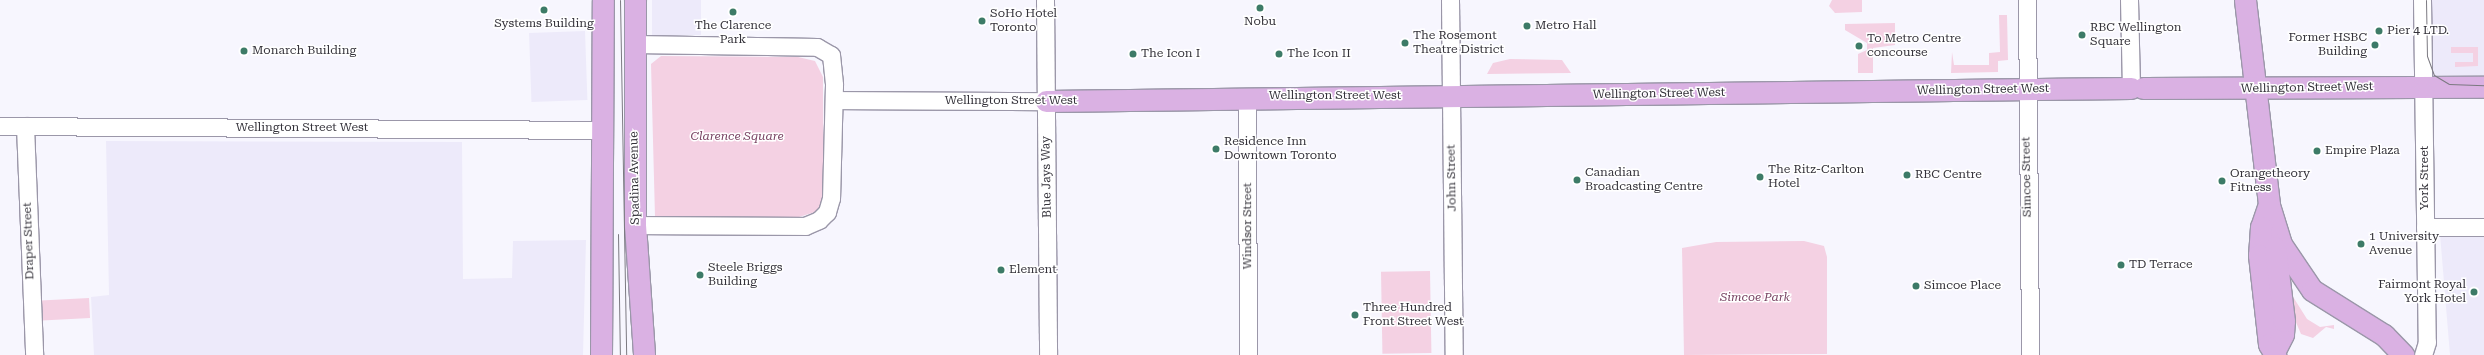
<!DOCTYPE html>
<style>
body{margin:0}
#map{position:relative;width:2484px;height:355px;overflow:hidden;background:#f7f6fe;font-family:"Roboto Serif",serif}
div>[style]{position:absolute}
.built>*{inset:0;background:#edeafa;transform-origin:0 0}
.green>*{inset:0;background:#f4d1e3;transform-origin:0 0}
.roads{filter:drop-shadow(1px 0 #9b97a9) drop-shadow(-1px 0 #9b97a9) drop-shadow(0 1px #9b97a9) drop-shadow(0 -1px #9b97a9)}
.minor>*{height:17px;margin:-8.5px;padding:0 8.5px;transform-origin:8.5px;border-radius:8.5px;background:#fff}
.major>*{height:21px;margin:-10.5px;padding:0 10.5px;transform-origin:10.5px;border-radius:10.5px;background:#dab1e3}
.tram>*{height:1px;margin:-0.5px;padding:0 0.5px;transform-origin:0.5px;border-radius:0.5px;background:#7b7981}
.dots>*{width:11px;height:11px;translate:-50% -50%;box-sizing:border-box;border:2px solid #fff;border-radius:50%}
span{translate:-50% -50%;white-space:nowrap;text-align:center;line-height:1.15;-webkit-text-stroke:3px #fff;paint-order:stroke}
.poi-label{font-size:12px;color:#34323a}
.left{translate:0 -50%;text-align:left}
.right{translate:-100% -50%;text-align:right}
.street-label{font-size:12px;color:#34323a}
.park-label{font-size:12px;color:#784262;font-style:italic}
</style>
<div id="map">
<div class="built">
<i style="left:652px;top:0;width:49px;height:35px"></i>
<i style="left:2422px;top:0;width:62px;height:87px"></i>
<i style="left:585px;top:31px;width:69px;height:56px;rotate:88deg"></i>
<i style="clip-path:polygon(106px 141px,462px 142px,463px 279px,512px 278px,513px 241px,586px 240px,583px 355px,94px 355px,91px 297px,109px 295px)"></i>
<i style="clip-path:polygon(2440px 234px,2484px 234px,2484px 355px,2450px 355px)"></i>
</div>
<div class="green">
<i style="clip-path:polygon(1832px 0,1862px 0,1862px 12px,1835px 13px,1829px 6px)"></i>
<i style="clip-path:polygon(1999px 15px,2007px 15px,2008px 60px,1998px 61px,1998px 72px,1951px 73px,1952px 52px,1954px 65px,1989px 65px,1989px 53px,2000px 52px)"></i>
<i style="clip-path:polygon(1895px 23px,1895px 45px,1873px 48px,1873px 73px,1858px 73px,1858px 54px,1867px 50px,1867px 43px,1845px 30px,1845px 24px)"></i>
<i style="clip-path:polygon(2451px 47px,2478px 47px,2478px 66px,2455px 67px,2455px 62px,2473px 62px,2473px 53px,2451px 53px)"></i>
<i style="clip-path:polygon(661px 56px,798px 57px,815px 61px,823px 77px,823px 98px,824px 196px,818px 211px,799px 217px,655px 217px,651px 64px)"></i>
<i style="clip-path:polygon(1510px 59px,1562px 60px,1571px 73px,1487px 74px,1493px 63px)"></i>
<i style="clip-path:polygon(1804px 241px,1824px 246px,1827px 257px,1827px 354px,1684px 355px,1682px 248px,1716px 242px)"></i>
<i style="left:1430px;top:271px;width:82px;height:49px;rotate:89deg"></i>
<i style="clip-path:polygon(2290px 292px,2307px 319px,2320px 327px,2334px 325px,2334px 329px,2326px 327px,2313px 338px,2301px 334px,2292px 313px)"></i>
<i style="left:89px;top:298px;width:20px;height:48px;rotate:87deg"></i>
</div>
<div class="roads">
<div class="minor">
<i style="left:1045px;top:0;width:355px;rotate:89.5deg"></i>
<i style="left:1450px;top:0;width:355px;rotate:89.4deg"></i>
<i style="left:2027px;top:0;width:355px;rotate:89.5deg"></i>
<i style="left:2129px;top:0;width:88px;rotate:88.7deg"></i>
<i style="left:2131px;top:88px;width:12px"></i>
<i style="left:2422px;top:0;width:342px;rotate:89.2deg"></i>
<i style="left:2427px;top:342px;width:14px;rotate:107deg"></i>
<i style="left:634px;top:44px;width:183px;rotate:0.9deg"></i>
<i style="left:817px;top:47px;width:16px;rotate:30deg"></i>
<i style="left:831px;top:55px;width:30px;rotate:84deg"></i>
<i style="left:834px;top:85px;width:113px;rotate:91.5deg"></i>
<i style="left:831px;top:198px;width:15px;rotate:106deg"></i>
<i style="left:827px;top:212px;width:11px;rotate:135deg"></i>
<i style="left:819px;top:220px;width:15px;rotate:157deg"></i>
<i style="left:805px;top:226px;width:170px;rotate:-179.7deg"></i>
<i style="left:1247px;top:97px;width:258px;rotate:89.8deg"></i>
<i style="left:834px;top:100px;width:212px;rotate:0.3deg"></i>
<i style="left:0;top:126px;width:604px;rotate:0.38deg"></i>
<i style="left:25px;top:126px;width:229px;rotate:87.7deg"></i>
<i style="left:2425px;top:227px;width:59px"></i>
</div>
<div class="major">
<i style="left:635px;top:0;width:225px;rotate:90deg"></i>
<i style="left:635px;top:225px;width:130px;rotate:86deg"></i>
<i style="left:2245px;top:0;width:206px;rotate:83.3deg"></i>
<i style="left:2269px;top:205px;width:41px;rotate:72.9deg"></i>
<i style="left:2281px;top:244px;width:55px;rotate:56deg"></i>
<i style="left:2312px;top:290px;width:85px;rotate:32deg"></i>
<i style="left:2384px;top:335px;width:28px;rotate:46deg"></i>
<i style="left:2143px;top:88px;width:341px;rotate:-0.2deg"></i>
<i style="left:1046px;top:101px;width:1085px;rotate:-0.69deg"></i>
<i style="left:2268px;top:207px;width:21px;rotate:109deg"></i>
<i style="left:2261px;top:227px;width:28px;rotate:94deg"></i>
<i style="left:2259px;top:255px;width:90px;rotate:83.6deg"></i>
<i style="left:2269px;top:344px;width:13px;rotate:61deg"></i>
<i style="left:2274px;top:352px;width:20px;rotate:-63deg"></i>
<i style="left:2283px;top:334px;width:13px;rotate:-86deg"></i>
<i style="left:2284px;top:321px;width:74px;rotate:-97deg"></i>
<i style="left:601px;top:355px;width:355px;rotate:-89.7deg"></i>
</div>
</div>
<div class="tram">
<i style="left:620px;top:0;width:355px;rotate:89deg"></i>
<i style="left:2426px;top:0;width:56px;rotate:89deg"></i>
<i style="left:2427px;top:56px;width:20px;rotate:70deg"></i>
<i style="left:2434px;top:75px;width:17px;rotate:31deg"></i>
<i style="left:2449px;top:84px;width:35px;rotate:2deg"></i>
<i style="left:618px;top:234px;width:121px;rotate:89.1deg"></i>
</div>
<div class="dots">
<i style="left:1260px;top:8px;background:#3d7b67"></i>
<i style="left:544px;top:10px;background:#3d7b67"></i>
<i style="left:733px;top:12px;background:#3d7b67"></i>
<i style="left:982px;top:21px;background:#3d7b67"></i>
<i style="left:1527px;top:26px;background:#3d7b67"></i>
<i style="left:2379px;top:31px;background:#3d7b67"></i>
<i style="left:2082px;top:35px;background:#3d7b67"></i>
<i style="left:1405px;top:43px;background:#3d7b67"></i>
<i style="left:2375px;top:45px;background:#3d7b67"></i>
<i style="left:1859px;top:46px;background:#3d7b67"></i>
<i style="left:244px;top:51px;background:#3d7b67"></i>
<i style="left:1133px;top:54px;background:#3d7b67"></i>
<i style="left:1279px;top:54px;background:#3d7b67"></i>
<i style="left:1216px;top:149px;background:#3d7b67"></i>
<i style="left:2317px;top:151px;background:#3d7b67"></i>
<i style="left:1907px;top:175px;background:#3d7b67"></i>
<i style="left:1760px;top:177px;background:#3d7b67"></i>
<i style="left:1577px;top:180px;background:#3d7b67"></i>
<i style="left:2222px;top:181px;background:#3d7b67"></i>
<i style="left:2361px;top:244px;background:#3d7b67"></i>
<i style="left:2121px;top:265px;background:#3d7b67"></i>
<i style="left:1001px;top:270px;background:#3d7b67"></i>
<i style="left:700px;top:275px;background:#3d7b67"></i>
<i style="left:1916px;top:286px;background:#3d7b67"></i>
<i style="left:2474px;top:292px;background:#3d7b67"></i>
<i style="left:1355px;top:315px;background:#3d7b67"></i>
</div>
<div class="poi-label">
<span class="left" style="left:990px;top:21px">SoHo Hotel<br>Toronto</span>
<span style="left:1260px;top:22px">Nobu</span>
<span style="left:544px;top:24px">Systems Building</span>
<span style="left:733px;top:33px">The Clarence<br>Park</span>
<span class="left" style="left:1535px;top:26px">Metro Hall</span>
<span class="left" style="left:2090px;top:35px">RBC Wellington<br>Square</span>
<span class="left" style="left:2387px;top:31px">Pier 4 LTD.</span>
<span class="left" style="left:1413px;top:43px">The Rosemont<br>Theatre District</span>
<span class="right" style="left:2367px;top:45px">Former HSBC<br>Building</span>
<span class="left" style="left:1867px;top:46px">To Metro Centre<br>concourse</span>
<span class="left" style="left:252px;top:51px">Monarch Building</span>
<span class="left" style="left:1141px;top:54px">The Icon I</span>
<span class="left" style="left:1287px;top:54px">The Icon II</span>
<span class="left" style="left:1224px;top:149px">Residence Inn<br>Downtown Toronto</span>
<span class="left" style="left:2325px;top:151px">Empire Plaza</span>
<span class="left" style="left:1768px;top:177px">The Ritz-Carlton<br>Hotel</span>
<span class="left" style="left:1585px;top:180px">Canadian<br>Broadcasting Centre</span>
<span class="left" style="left:2230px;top:181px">Orangetheory<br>Fitness</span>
<span class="left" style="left:1915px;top:175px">RBC Centre</span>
<span class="left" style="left:2369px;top:244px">1 University<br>Avenue</span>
<span class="left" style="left:2129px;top:265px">TD Terrace</span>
<span class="left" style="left:708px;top:275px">Steele Briggs<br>Building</span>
<span class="left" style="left:1009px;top:270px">Element</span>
<span class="right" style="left:2466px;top:292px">Fairmont Royal<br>York Hotel</span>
<span class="left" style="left:1924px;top:286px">Simcoe Place</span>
<span class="left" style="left:1363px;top:315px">Three Hundred<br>Front Street West</span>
</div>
<div class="street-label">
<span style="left:2307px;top:88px;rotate:-1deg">Wellington Street West</span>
<span style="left:1983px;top:90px;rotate:-1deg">Wellington Street West</span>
<span style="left:1659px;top:94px;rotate:-1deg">Wellington Street West</span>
<span style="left:1335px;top:96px">Wellington Street West</span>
<span style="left:1011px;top:101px">Wellington Street West</span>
<span style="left:302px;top:128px">Wellington Street West</span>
<span style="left:1047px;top:177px;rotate:-91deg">Blue Jays Way</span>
<span style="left:2027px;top:177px;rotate:-91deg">Simcoe Street</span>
<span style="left:635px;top:178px;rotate:-91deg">Spadina Avenue</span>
<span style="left:1452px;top:178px;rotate:-91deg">John Street</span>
<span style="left:2425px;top:178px;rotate:-90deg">York Street</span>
<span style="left:1248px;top:226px;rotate:-90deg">Windsor Street</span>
<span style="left:29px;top:241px;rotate:-92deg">Draper Street</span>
</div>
<div class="park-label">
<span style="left:737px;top:137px">Clarence Square</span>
<span style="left:1755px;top:298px">Simcoe Park</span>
</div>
</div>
